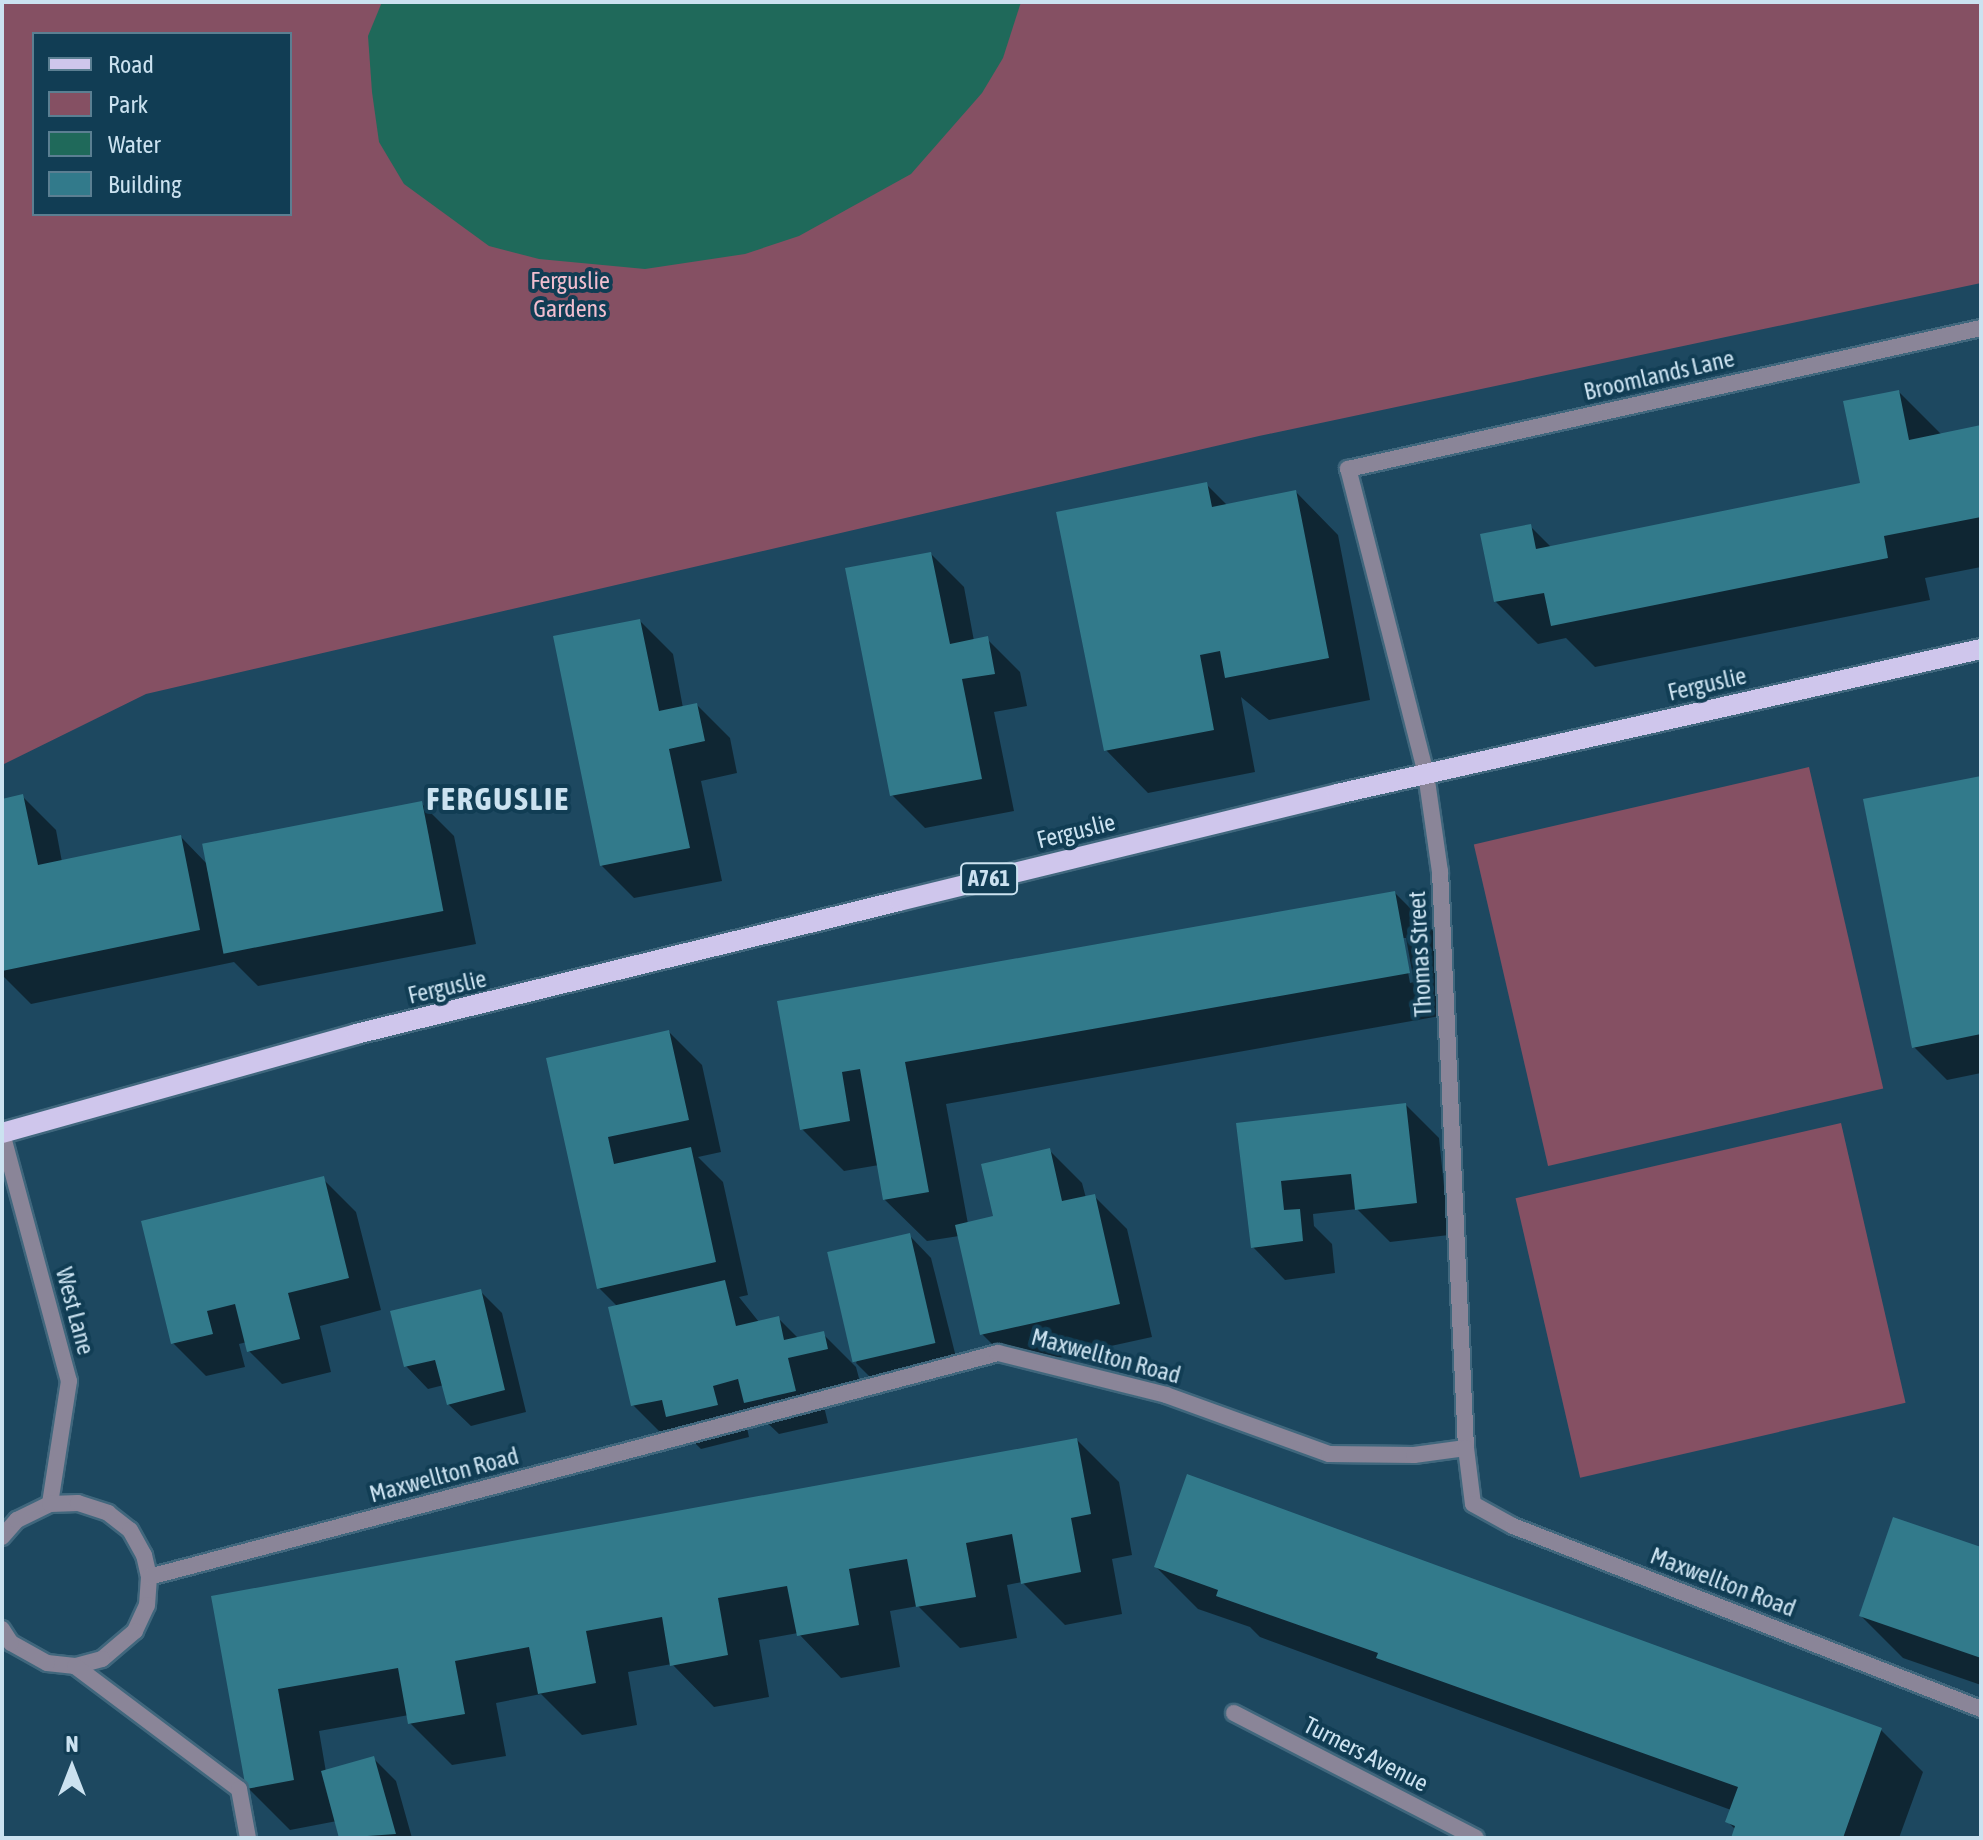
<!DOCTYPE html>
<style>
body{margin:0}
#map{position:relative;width:1983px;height:1840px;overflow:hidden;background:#1d4860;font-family:"Asap Condensed",sans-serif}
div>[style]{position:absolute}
.green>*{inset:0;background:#855063;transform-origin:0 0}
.water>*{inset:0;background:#1f695a}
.shadow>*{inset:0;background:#0007}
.building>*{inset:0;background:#327a8b;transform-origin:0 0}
.roads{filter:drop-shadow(2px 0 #40677d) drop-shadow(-2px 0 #40677d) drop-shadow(0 2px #40677d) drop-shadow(0 -2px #40677d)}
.street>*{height:16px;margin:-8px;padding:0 8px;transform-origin:8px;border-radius:8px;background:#8a8598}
.primary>*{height:20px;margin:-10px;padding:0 10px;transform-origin:10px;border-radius:10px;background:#cfc6ec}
span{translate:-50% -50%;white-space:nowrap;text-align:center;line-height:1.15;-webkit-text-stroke:8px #113d54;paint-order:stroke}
.shield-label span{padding:2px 6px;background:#113d54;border:2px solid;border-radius:6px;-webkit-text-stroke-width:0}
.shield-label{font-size:22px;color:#cbe2f0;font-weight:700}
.park-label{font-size:24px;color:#f1becf}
.street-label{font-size:24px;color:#cbe2f0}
.district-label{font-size:32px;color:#cbe2f0;font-weight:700;letter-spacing:2px}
.frame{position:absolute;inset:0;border:4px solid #cbe2f0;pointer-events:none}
.legend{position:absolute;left:32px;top:32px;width:260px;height:184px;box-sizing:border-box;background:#113d54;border:2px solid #5b7f92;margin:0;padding:10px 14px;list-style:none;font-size:24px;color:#cbe2f0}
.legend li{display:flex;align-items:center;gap:16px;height:40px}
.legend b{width:40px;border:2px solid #5b7f92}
.north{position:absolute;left:32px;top:1728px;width:80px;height:80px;-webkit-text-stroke:6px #113d54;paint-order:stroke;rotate:0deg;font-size:22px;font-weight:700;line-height:32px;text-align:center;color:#cbe2f0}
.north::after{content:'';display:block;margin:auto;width:28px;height:36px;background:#cbe2f0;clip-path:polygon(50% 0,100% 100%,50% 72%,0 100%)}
</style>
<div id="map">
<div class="green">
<i style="clip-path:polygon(evenodd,2px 2px,1981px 2px,1981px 283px,1259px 436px,146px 694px,2px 765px,2px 2px,34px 34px,290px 34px,290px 214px,34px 214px,34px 34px)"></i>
<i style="left:1809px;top:767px;width:330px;height:344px;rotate:77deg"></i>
<i style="left:1841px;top:1123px;width:287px;height:334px;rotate:77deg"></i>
</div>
<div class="water">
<i style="clip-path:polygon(382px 2px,1021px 2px,1003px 58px,982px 93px,911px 174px,799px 236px,745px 254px,645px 269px,539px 259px,489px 246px,404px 184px,379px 142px,372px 92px,368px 36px)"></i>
</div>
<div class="shadow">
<i style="clip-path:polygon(1899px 392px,1942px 435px,1981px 427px,1981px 567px,1925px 578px,1930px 600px,1595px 667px,1566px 638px,1538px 644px,1495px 601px,1531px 527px,1552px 548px,1863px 485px)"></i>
<i style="clip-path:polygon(1207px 485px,1228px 506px,1296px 492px,1338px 535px,1370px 700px,1269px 720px,1241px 697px,1255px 772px,1148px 793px,1106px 750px)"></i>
<i style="clip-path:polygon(931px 554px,964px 587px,974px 641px,987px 639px,1020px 672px,1027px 706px,994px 712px,1014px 811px,925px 828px,892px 795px)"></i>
<i style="clip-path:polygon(640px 621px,673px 654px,683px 708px,697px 705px,730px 738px,737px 773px,701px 781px,722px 881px,634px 898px,602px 866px)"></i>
<i style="clip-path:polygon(1981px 778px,1981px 1073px,1947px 1080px,1914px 1047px)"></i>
<i style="clip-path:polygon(23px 797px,56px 830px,62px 862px,181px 837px,208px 865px,421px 803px,454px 836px,476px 944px,258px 986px,234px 962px,31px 1004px,2px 975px,2px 801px)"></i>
<i style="clip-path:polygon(evenodd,1395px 893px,1437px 935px,1451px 1014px,946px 1104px,968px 1224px,996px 1218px,1049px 1150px,1082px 1183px,1086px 1198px,1094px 1196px,1127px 1229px,1152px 1337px,1015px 1367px,982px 1334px,959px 1236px,927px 1241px,884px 1199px,879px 1165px,844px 1171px,802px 1129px,780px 1003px,1395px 893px,1402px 938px,1406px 938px,1414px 982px,1410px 983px,1402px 938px)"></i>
<i style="clip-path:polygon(669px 1032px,702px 1065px,721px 1152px,698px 1157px,723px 1182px,748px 1295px,739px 1297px,759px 1322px,778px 1318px,799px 1339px,823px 1334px,856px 1367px,860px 1382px,820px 1390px,828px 1423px,779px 1434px,759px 1415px,745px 1419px,749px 1437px,701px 1449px,686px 1434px,666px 1438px,633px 1405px,618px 1307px,599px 1288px,548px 1059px)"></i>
<i style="clip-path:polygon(1406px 1105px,1439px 1138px,1449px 1235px,1390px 1242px,1357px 1209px,1313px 1214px,1314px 1226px,1332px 1244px,1335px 1273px,1285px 1280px,1253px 1247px,1239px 1125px)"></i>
<i style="clip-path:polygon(323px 1179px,356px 1212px,381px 1310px,320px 1326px,331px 1372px,282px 1384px,249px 1351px,247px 1342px,239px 1344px,245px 1367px,206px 1376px,173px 1343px)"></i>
<i style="clip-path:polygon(909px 1235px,931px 1258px,958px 1365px,878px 1385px,856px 1363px)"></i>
<i style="clip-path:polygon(480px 1291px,502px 1313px,526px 1412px,471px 1426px,448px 1404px,444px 1385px,428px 1389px,406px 1366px)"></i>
<i style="clip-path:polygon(1077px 1440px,1119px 1482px,1132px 1555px,1112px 1559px,1122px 1614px,1065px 1625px,1022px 1582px,1007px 1585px,1017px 1638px,960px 1648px,918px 1606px,890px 1611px,900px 1667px,841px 1678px,798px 1633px,759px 1640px,769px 1697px,714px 1707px,672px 1664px,628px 1672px,637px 1725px,582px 1735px,541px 1694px,496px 1703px,506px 1756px,452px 1765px,410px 1723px,409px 1715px,319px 1731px,326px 1772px,374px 1759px,396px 1781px,412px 1838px,341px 1838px,337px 1821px,290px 1830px,248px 1788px,213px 1597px)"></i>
<i style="clip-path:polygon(1981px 1549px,1981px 1685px,1903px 1658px,1861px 1616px)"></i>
<i style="clip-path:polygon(1156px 1567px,1881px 1730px,1923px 1772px,1899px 1838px,1733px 1838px,1736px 1830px,1727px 1821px,1731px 1810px,1260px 1637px,1250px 1627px,1198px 1609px)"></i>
</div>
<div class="building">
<i style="clip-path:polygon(1899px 390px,1909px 440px,1981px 425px,1981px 517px,1884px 536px,1888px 558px,1551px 626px,1544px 593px,1494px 602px,1480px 534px,1531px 524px,1536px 549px,1860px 483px,1843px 401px)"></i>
<i style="clip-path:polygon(1207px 482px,1212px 507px,1296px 490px,1329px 658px,1225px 678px,1220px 651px,1200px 655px,1214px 730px,1104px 751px,1056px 512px)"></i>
<i style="clip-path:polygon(931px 552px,950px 644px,988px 636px,995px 674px,962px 679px,982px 779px,890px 796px,845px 568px)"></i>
<i style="clip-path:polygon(640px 619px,659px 711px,697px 703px,705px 741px,669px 749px,690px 848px,600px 866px,553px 636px)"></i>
<i style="clip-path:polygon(1981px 776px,1981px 1034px,1912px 1048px,1863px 799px)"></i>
<i style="clip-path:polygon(23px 794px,38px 865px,181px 835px,200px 930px,2px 971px,2px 799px)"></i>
<i style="left:422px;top:801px;width:112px;height:224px;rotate:79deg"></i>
<i style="clip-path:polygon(1395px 891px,1410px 973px,905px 1062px,929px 1192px,883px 1200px,860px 1069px,842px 1072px,850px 1121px,800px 1130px,777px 1001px)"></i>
<i style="clip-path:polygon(669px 1030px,689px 1120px,608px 1137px,614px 1164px,691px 1147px,716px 1262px,597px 1289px,546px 1058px)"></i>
<i style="clip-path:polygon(1406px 1103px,1417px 1203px,1355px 1210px,1351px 1174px,1281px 1181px,1284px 1210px,1300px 1209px,1303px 1241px,1251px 1248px,1236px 1123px)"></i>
<i style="clip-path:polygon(1050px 1148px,1062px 1201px,1095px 1194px,1120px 1304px,980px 1335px,955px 1225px,993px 1216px,981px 1164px)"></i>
<i style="clip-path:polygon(324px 1176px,349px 1278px,288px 1293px,300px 1339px,247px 1352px,235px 1304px,207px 1311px,213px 1334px,171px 1344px,141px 1221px)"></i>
<i style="left:910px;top:1233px;width:113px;height:85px;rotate:77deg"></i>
<i style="clip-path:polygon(725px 1280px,736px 1326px,779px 1316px,784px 1340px,824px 1331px,828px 1349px,788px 1358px,796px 1391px,744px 1403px,738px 1379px,713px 1386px,718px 1405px,666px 1417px,662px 1400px,631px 1406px,608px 1307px)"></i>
<i style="clip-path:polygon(481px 1289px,505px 1390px,447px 1405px,435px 1360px,404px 1367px,390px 1311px)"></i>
<i style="clip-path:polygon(1077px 1438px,1091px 1514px,1071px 1518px,1081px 1572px,1021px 1584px,1012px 1534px,966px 1543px,976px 1597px,916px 1607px,907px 1559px,849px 1569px,859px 1625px,797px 1636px,787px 1586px,718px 1598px,728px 1655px,670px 1666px,662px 1617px,586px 1631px,596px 1683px,538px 1694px,529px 1647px,455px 1661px,465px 1714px,408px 1724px,398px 1668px,278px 1689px,294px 1780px,246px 1789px,211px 1596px)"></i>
<i style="clip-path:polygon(1187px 1474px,1882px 1728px,1843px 1838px,1731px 1838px,1735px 1826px,1725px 1822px,1738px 1787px,1376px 1658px,1378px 1653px,1216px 1596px,1218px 1590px,1154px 1567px)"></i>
<i style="clip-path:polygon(1893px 1517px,1981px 1547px,1981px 1658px,1859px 1616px)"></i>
<i style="clip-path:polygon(374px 1756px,396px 1834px,339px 1838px,321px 1771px)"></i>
</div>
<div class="roads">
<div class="street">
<i style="left:2px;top:1133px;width:257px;rotate:74.9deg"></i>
<i style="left:69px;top:1381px;width:124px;rotate:98.8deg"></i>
<i style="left:1466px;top:1448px;width:577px;rotate:-92.58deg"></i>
<i style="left:1440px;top:872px;width:99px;rotate:-98.1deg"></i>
<i style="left:1426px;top:774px;width:315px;rotate:-104.3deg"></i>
<i style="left:1348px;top:469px;width:649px;rotate:-12.56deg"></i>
<i style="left:2px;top:1537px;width:23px;rotate:-49deg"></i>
<i style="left:17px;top:1520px;width:37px;rotate:-26deg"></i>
<i style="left:50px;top:1504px;width:28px;rotate:-2deg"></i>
<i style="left:78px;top:1503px;width:32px;rotate:18deg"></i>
<i style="left:108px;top:1513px;width:28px;rotate:38deg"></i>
<i style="left:130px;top:1530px;width:29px;rotate:61deg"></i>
<i style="left:144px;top:1555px;width:23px;rotate:77deg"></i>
<i style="left:149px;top:1577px;width:28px;rotate:94deg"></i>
<i style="left:147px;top:1605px;width:29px;rotate:115deg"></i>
<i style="left:135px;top:1631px;width:43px;rotate:139.7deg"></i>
<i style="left:102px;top:1659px;width:28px;rotate:165deg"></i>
<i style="left:75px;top:1666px;width:28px;rotate:-174deg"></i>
<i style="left:47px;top:1663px;width:41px;rotate:-150.9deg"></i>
<i style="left:11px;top:1643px;width:17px;rotate:-123deg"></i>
<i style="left:149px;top:1577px;width:878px;rotate:-14.78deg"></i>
<i style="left:998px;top:1353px;width:173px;rotate:14deg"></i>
<i style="left:1166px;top:1395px;width:173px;rotate:19.9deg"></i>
<i style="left:1329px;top:1454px;width:85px;rotate:0.7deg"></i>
<i style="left:1414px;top:1455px;width:52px;rotate:-7.7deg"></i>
<i style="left:1466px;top:1448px;width:56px;rotate:82.9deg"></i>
<i style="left:1473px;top:1504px;width:46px;rotate:28.8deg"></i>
<i style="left:1513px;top:1526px;width:503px;rotate:21.36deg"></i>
<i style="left:75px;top:1666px;width:205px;rotate:36.9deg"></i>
<i style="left:239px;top:1789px;width:50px;rotate:79.6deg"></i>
<i style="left:1234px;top:1713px;width:272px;rotate:27.3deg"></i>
</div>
<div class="primary">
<i style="left:2px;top:1133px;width:368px;rotate:-15.6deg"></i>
<i style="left:356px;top:1034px;width:559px;rotate:-13.76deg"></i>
<i style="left:899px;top:901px;width:451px;rotate:-13.7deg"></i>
<i style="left:1337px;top:794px;width:660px;rotate:-12.69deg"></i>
</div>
</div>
<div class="shield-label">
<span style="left:989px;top:879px">A761</span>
</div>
<div class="park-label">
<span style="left:570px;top:295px">Ferguslie<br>Gardens</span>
</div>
<div class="street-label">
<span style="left:1659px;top:375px;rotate:-13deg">Broomlands Lane</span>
<span style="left:1707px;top:684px;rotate:-13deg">Ferguslie</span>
<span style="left:1076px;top:831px;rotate:-14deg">Ferguslie</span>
<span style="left:1420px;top:954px;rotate:-93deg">Thomas Street</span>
<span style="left:447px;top:987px;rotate:-13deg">Ferguslie</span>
<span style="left:75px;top:1311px;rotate:75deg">West Lane</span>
<span style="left:1106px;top:1356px;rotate:15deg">Maxwellton Road</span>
<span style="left:444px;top:1475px;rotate:-15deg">Maxwellton Road</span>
<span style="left:1723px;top:1582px;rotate:21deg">Maxwellton Road</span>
<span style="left:1366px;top:1754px;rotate:27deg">Turners Avenue</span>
</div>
<div class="district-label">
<span style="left:498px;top:799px">FERGUSLIE</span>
</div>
<div class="frame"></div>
<ul class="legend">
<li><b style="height:10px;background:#cfc6ec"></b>Road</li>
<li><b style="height:22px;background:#855063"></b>Park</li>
<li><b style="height:22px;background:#1f695a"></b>Water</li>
<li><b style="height:22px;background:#327a8b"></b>Building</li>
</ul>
<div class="north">N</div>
</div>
